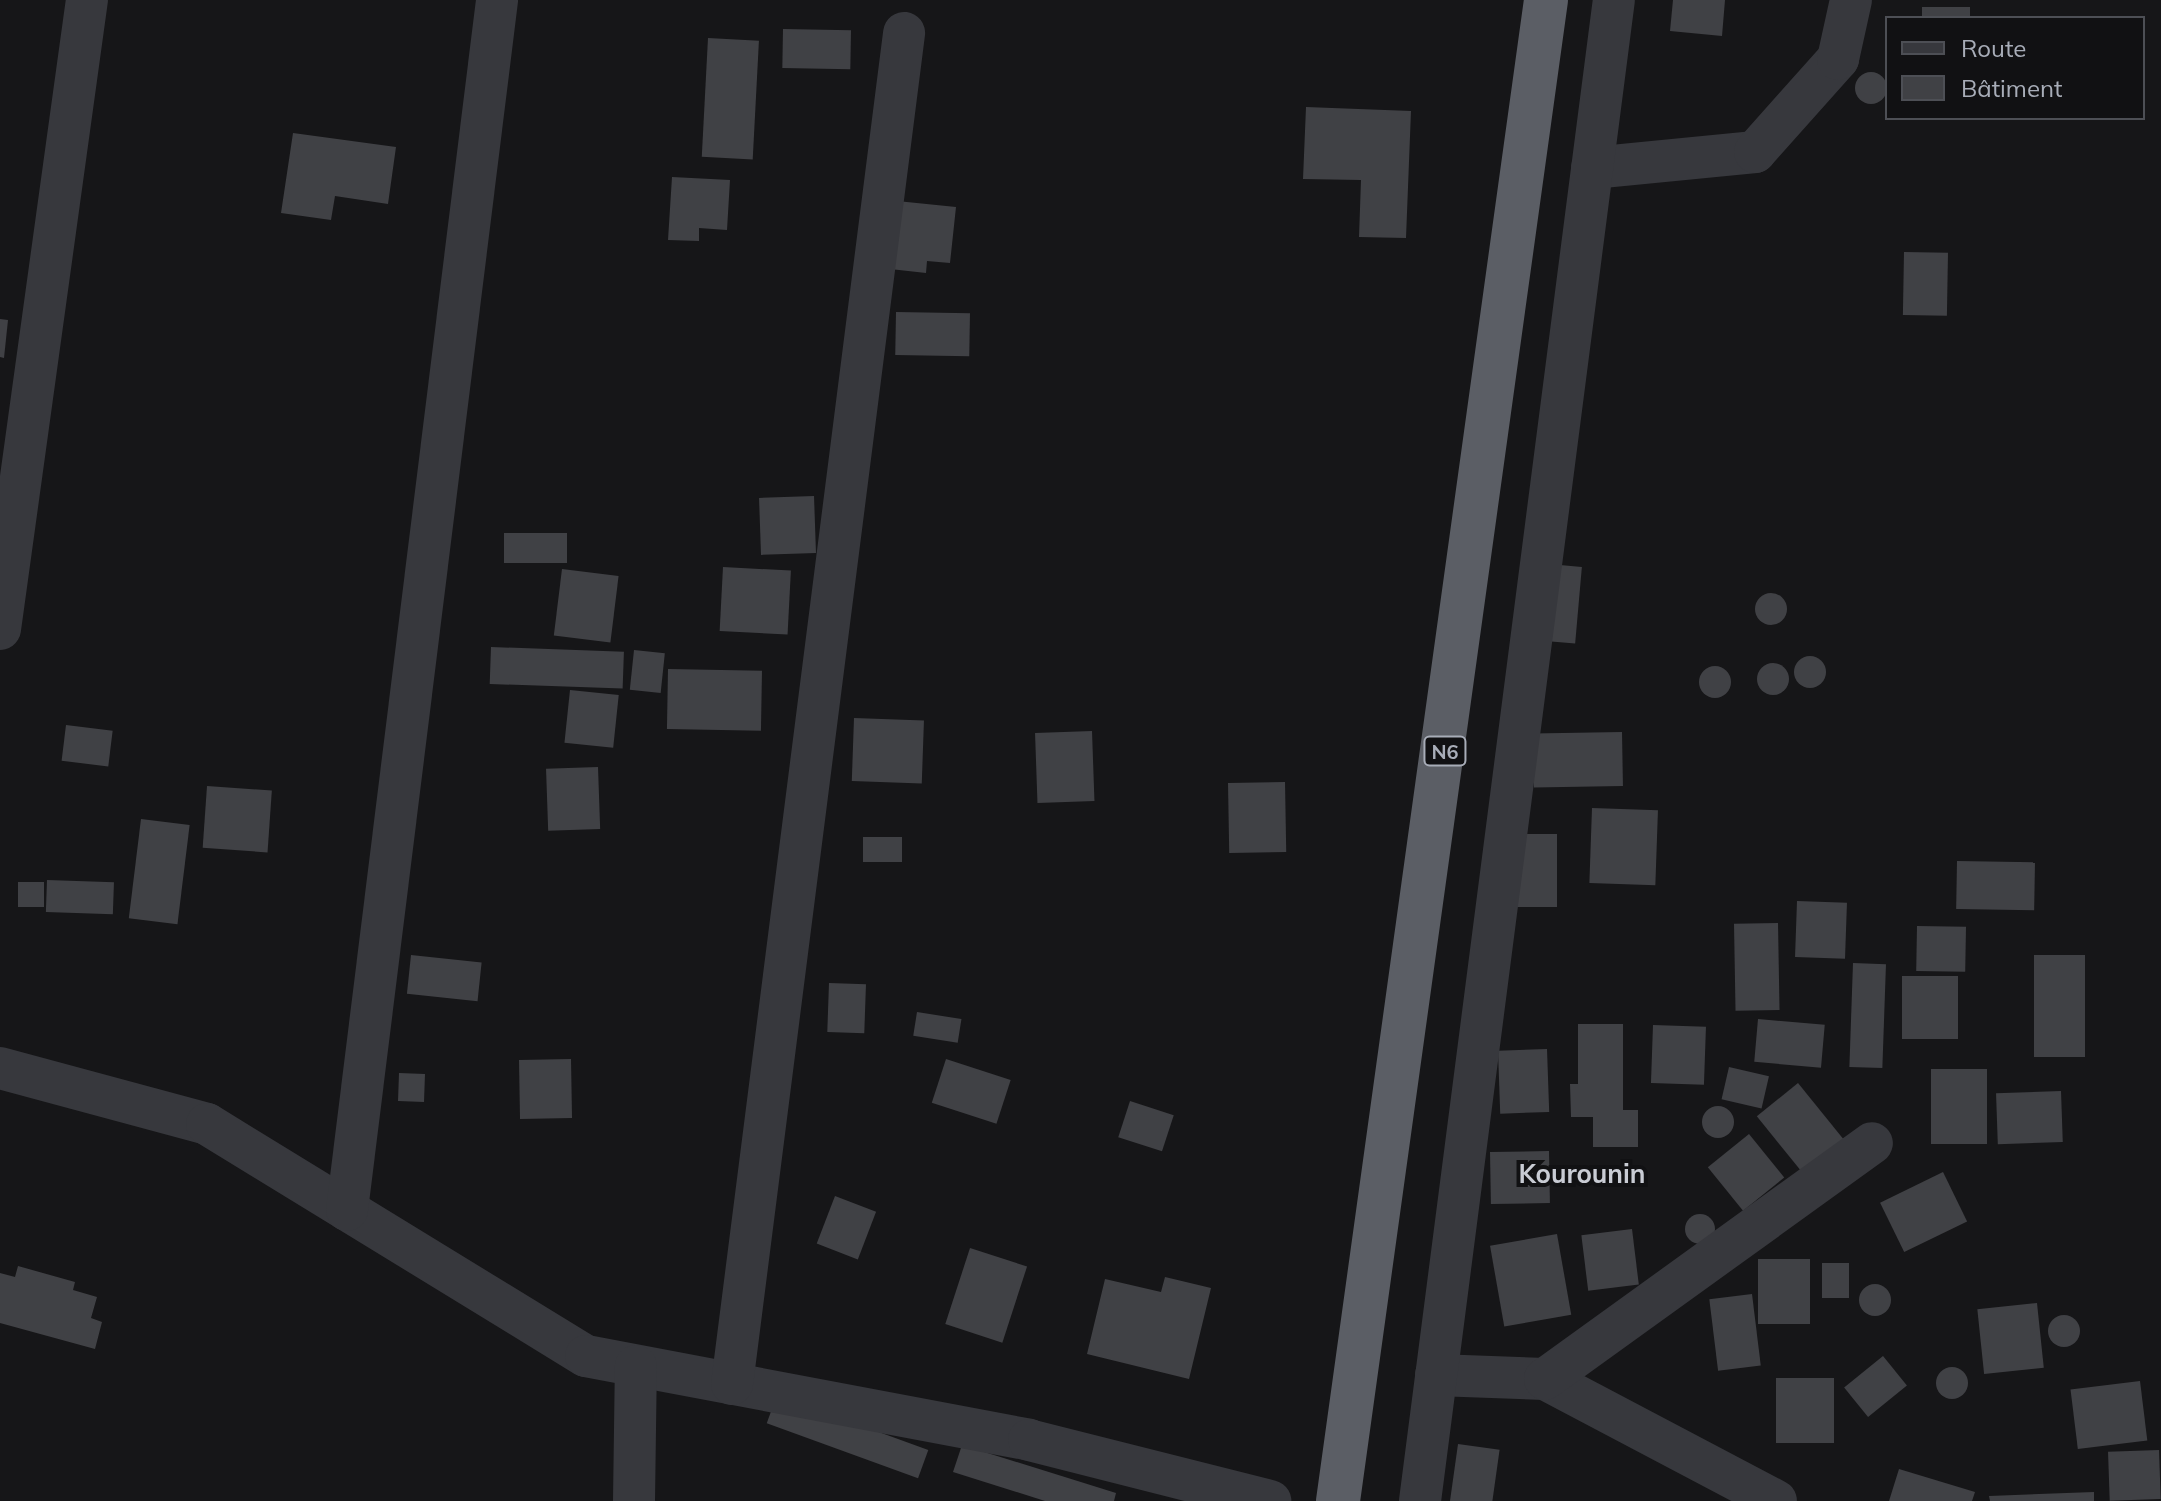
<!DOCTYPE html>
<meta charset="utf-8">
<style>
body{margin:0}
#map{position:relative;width:2161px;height:1501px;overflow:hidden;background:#161618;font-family:Mulish,sans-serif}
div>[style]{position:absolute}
.building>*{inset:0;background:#404145;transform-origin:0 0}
.round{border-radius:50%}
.minor>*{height:42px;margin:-21px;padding:0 21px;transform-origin:21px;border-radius:21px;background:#37383d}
.trunk>*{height:44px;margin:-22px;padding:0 22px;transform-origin:22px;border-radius:22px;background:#5b5e65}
span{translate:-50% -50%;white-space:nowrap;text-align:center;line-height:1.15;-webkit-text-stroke:8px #111113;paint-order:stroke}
.shield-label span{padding:2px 6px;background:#111113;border:2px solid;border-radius:6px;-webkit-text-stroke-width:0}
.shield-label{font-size:20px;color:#a8adb8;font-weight:700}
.quarter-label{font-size:26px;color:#c9ccd4;font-weight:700}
.legend{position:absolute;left:1885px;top:16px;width:260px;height:104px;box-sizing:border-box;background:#111113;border:2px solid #4d4f55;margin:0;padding:10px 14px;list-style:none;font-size:24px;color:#a8adb8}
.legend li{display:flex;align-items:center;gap:16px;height:40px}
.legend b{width:40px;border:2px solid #4d4f55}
</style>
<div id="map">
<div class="building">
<i style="clip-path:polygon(1673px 0,1725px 0,1722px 36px,1670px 31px)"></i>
<i style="left:1922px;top:7px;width:48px;height:11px"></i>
<i style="left:783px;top:29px;width:68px;height:39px;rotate:1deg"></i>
<i style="left:708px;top:38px;width:51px;height:119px;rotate:3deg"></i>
<i class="round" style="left:1855px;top:72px;width:32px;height:32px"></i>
<i style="clip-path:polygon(1306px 107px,1411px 111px,1406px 238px,1359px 237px,1361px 180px,1303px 179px)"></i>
<i style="clip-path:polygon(293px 133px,396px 147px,388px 204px,335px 196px,331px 220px,281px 213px)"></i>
<i style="clip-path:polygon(672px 177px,730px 180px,727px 230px,699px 228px,699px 241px,668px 240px)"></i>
<i style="clip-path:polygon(897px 201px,956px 207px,950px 263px,927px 261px,926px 273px,890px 269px)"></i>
<i style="left:1904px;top:252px;width:44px;height:63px;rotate:1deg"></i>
<i style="left:896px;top:312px;width:74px;height:43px;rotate:1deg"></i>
<i style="clip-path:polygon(0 319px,8px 320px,4px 358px,0 357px)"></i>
<i style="left:814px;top:496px;width:57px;height:55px;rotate:88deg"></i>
<i style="left:504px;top:533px;width:63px;height:30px"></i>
<i style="left:1549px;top:564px;width:33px;height:77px;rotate:5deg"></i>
<i style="left:723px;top:567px;width:68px;height:64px;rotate:3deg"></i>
<i style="left:562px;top:569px;width:57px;height:67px;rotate:7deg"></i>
<i class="round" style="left:1755px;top:593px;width:32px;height:32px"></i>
<i style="left:491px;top:647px;width:133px;height:37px;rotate:2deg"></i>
<i style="left:634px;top:650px;width:31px;height:40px;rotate:6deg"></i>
<i class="round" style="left:1794px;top:656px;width:32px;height:32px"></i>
<i class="round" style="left:1757px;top:663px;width:32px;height:32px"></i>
<i class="round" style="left:1699px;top:666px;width:32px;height:32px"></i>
<i style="left:668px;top:669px;width:94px;height:60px;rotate:1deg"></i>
<i style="left:570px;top:690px;width:49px;height:53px;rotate:6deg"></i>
<i style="left:854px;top:718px;width:70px;height:63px;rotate:2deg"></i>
<i style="left:66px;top:725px;width:47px;height:36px;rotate:7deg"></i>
<i style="left:1092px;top:731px;width:70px;height:57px;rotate:88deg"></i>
<i style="left:1622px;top:732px;width:54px;height:89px;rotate:89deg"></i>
<i style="left:598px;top:767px;width:62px;height:52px;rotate:88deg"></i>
<i style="left:1285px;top:782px;width:70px;height:57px;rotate:89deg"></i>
<i style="left:207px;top:786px;width:65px;height:62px;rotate:4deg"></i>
<i style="left:1592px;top:808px;width:66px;height:75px;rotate:2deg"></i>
<i style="left:141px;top:819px;width:49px;height:100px;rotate:7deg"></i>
<i style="left:1517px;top:834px;width:40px;height:73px"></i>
<i style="left:863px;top:837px;width:39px;height:25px"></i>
<i style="left:1957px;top:861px;width:78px;height:48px;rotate:1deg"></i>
<i style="left:47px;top:880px;width:67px;height:32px;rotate:2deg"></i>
<i style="left:18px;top:882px;width:26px;height:25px"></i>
<i style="left:1797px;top:901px;width:50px;height:56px;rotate:2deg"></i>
<i style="left:1778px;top:923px;width:87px;height:44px;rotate:89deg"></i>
<i style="left:1917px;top:926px;width:49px;height:45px;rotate:1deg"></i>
<i style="left:411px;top:955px;width:71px;height:39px;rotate:6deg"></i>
<i style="left:2034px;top:955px;width:51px;height:102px"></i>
<i style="left:1853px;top:963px;width:33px;height:104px;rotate:2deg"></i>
<i style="left:1902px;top:976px;width:56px;height:63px"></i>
<i style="left:829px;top:983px;width:37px;height:49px;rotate:2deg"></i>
<i style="left:917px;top:1012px;width:45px;height:24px;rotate:9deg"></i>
<i style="left:1758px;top:1019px;width:67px;height:43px;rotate:5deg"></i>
<i style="clip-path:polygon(1578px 1024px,1623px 1024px,1623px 1110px,1638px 1110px,1638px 1147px,1593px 1147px,1593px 1117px,1571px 1117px,1570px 1084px,1578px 1084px)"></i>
<i style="left:1653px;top:1025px;width:53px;height:58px;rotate:2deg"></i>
<i style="left:1547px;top:1049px;width:63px;height:49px;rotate:88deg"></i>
<i style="left:571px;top:1059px;width:59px;height:52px;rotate:89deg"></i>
<i style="left:946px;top:1059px;width:68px;height:46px;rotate:18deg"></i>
<i style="left:1729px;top:1067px;width:41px;height:33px;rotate:13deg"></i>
<i style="left:1931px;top:1069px;width:56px;height:75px"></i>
<i style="left:399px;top:1073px;width:26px;height:28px;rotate:2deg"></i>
<i style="left:1798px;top:1083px;width:72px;height:53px;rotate:51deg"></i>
<i style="left:2061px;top:1091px;width:51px;height:65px;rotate:88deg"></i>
<i style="left:1130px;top:1101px;width:46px;height:38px;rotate:18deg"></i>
<i class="round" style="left:1702px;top:1106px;width:32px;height:32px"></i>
<i style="left:1749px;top:1134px;width:56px;height:53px;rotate:51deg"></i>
<i style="left:1549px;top:1151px;width:52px;height:59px;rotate:89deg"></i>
<i style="left:1943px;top:1172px;width:55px;height:70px;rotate:64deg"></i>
<i style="left:835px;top:1196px;width:44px;height:51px;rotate:21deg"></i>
<i class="round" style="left:1685px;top:1214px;width:30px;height:30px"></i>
<i style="left:1632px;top:1229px;width:56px;height:51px;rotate:83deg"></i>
<i style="left:1557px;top:1234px;width:82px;height:68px;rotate:80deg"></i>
<i style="left:970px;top:1248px;width:60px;height:80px;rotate:18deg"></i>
<i style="left:1758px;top:1259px;width:52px;height:65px"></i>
<i style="left:1822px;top:1263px;width:27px;height:35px"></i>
<i style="clip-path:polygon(18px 1266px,75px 1282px,73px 1290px,97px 1297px,91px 1318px,102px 1322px,95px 1349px,0 1323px,0 1273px,15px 1277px)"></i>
<i style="clip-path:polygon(1165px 1277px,1211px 1288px,1189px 1379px,1087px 1354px,1105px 1279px,1161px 1292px)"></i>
<i class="round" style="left:1859px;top:1284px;width:32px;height:32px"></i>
<i style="left:1752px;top:1294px;width:72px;height:43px;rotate:83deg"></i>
<i style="left:2037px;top:1303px;width:65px;height:60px;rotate:84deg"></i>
<i class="round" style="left:2048px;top:1315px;width:32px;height:32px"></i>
<i style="left:1883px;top:1356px;width:38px;height:50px;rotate:51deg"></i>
<i class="round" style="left:1936px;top:1367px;width:32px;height:32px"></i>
<i style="left:1776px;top:1378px;width:58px;height:65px"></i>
<i style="left:2140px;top:1381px;width:60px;height:70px;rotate:83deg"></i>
<i style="left:777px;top:1395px;width:161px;height:30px;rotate:20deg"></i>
<i style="left:1458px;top:1444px;width:42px;height:58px;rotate:8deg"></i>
<i style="clip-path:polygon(962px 1445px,1116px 1493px,1114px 1501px,1045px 1501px,953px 1472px)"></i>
<i style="left:2159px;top:1450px;width:49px;height:51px;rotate:88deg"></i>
<i style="clip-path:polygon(1899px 1469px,1975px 1492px,1972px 1501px,1889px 1501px)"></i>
<i style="clip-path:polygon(2094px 1492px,2094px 1501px,1990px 1501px,1989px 1496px)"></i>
</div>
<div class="minor">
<i style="left:1592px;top:168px;width:164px;rotate:-5.6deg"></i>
<i style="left:1755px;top:152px;width:125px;rotate:-48.3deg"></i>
<i style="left:1838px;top:59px;width:60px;rotate:-77.6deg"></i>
<i style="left:0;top:629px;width:635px;rotate:-82.13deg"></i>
<i style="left:0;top:1068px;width:214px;rotate:15.1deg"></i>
<i style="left:207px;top:1124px;width:444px;rotate:31.5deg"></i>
<i style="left:586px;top:1356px;width:451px;rotate:10.7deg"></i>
<i style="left:1029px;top:1440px;width:249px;rotate:14.2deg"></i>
<i style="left:347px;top:1210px;width:1219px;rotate:-82.93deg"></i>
<i style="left:1436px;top:1375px;width:109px;rotate:2.1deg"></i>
<i style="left:1545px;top:1379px;width:261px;rotate:27.8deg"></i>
<i style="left:1545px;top:1379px;width:403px;rotate:-35.8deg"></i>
<i style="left:732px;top:1384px;width:1362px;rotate:-82.74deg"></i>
<i style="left:634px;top:1501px;width:135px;rotate:-89.2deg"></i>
<i style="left:1420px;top:1501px;width:1513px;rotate:-82.64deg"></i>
</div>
<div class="trunk">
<i style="left:1338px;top:1501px;width:1515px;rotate:-82.11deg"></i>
</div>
<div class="shield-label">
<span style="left:1445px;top:751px">N6</span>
</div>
<div class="quarter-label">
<span style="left:1582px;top:1174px">Kourounin</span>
</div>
<ul class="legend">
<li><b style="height:10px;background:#37383d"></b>Route</li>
<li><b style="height:22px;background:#404145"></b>Bâtiment</li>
</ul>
</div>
